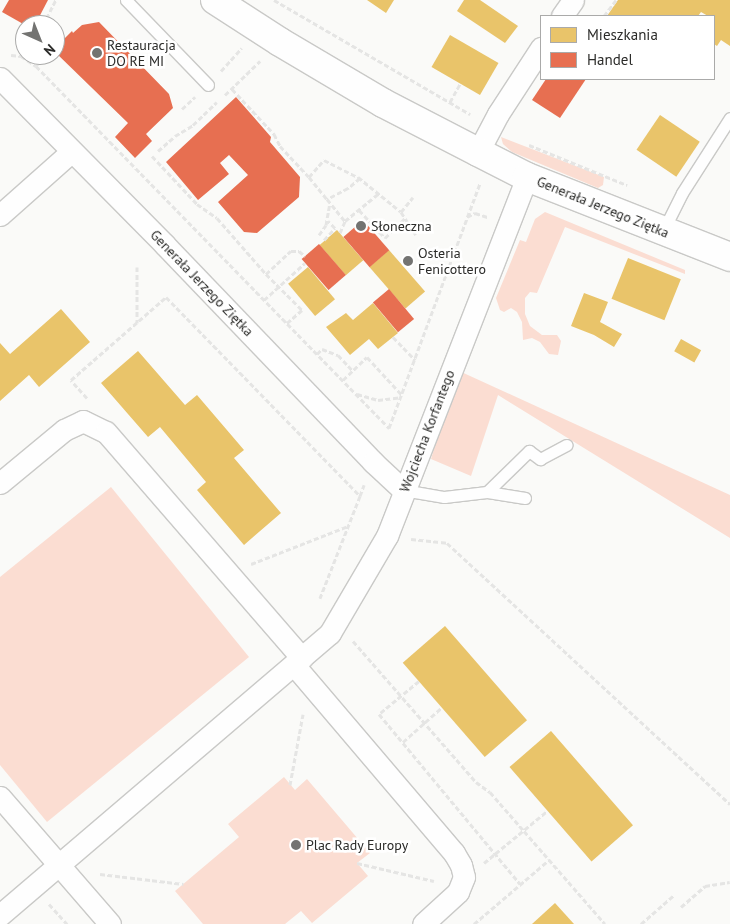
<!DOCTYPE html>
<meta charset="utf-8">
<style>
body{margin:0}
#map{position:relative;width:730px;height:924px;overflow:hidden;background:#fafaf8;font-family:"PT Sans",sans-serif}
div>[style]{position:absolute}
.green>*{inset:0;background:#fbddd2}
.homes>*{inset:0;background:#e9c46a;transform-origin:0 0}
.shops>*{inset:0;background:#e76f51;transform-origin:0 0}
.path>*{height:3px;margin-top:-1.5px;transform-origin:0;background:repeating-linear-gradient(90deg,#e5e5e4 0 5px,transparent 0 7.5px)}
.roads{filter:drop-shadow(1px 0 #c9c9c7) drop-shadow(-1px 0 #c9c9c7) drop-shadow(0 1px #c9c9c7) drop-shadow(0 -1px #c9c9c7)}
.service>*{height:11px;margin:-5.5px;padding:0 5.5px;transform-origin:5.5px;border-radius:5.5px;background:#fefefe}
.minor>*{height:21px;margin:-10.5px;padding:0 10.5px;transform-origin:10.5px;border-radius:10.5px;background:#fefefe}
.secondary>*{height:28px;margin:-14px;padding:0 14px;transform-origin:14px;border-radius:14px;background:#fefefe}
.dots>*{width:14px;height:14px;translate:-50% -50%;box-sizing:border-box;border:2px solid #fff;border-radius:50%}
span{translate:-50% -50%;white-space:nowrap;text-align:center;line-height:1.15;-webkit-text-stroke:5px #fff;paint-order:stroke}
.poi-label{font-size:14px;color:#2b2b29}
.left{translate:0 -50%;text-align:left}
.street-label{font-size:14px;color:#2b2b29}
.legend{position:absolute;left:540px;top:15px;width:175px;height:65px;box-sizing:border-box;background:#fff;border:1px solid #aaaaa9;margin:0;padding:6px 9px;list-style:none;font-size:15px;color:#2b2b29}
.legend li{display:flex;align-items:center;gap:10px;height:25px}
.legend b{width:25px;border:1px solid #aaaaa9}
.north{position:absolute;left:15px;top:15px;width:50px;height:50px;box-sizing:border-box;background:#fff;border:1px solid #aaaaa9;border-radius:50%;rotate:136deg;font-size:14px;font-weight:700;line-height:20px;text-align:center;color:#2b2b29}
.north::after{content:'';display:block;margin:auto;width:18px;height:22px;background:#737371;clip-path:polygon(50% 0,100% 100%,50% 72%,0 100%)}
</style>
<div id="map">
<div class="green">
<i style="clip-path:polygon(501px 137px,604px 177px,603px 185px,598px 188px,512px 152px,503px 144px)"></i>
<i style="clip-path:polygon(545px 212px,685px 270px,685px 274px,565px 227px,537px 293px,530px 292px,525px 298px,525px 314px,530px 326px,542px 335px,557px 335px,561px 341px,558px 355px,549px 354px,540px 342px,532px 338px,523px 340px,522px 322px,517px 312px,511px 308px,504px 312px,500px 310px,496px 298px,520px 240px,526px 242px,535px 219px)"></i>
<i style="clip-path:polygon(457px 370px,730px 495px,730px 538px,498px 395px,471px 476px,431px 459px)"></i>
<i style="clip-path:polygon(111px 487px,249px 657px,47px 822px,0 765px,0 577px)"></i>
<i style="clip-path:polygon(284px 777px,295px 790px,307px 779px,370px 853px,357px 863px,368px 876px,312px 923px,301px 911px,285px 924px,203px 924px,175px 891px,239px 837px,228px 824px)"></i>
</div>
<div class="homes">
<i style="clip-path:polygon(367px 0,394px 0,386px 13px)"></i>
<i style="clip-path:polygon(464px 0,480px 0,518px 26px,505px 43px,457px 11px)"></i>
<i style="clip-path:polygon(618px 0,730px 0,730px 46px,721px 40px,717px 46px,714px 44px,714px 16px,708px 16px,701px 12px,698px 16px,607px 16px)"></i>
<i style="left:450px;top:35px;width:56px;height:37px;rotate:30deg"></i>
<i style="left:660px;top:115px;width:48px;height:42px;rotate:34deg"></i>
<i style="left:337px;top:230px;width:40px;height:23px;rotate:49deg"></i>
<i style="left:389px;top:250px;width:55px;height:26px;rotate:49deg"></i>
<i style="left:628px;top:258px;width:57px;height:44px;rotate:22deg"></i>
<i style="left:308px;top:267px;width:42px;height:26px;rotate:50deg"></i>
<i style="clip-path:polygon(584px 293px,608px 302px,600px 322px,622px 334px,614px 347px,594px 335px,571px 326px)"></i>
<i style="clip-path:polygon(373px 303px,398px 333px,378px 349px,369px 339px,350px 355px,326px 327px,346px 313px,353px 320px)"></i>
<i style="clip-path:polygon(61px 309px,90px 342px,39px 387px,29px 375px,0 401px,0 343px,10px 354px)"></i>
<i style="left:681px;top:339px;width:23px;height:14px;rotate:29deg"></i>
<i style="clip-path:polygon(138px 351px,185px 405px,197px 395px,244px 450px,234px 458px,281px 513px,244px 545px,197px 490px,206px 482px,160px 427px,148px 437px,101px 383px)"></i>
<i style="left:445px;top:626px;width:125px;height:56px;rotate:49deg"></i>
<i style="left:551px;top:731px;width:125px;height:55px;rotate:49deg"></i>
<i style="clip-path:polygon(555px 903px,574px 924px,532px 924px)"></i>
</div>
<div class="shops">
<i style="clip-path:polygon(9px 0,48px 0,35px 25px,25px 25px,2px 12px)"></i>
<i style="clip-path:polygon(99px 22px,169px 94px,173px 108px,146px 134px,152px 141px,135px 158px,115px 137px,128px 123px,55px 52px,55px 48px,72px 31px,73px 33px,82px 25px)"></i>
<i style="clip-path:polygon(546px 79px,586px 79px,560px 118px,532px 100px)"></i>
<i style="clip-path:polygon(236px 97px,271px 137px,270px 142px,300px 177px,299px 197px,257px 233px,244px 232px,218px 202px,248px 175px,229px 155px,220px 163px,229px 174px,198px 200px,166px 162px)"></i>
<i style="left:363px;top:220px;width:40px;height:26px;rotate:49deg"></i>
<i style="left:319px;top:244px;width:41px;height:23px;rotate:49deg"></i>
<i style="left:389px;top:289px;width:39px;height:21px;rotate:50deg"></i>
</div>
<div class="path">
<i style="left:274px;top:0;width:227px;rotate:30.2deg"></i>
<i style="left:604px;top:16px;width:20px;rotate:-53deg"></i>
<i style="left:43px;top:25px;width:28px;rotate:-63deg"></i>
<i style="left:55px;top:37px;width:2px;rotate:90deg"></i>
<i style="left:11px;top:55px;width:10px;rotate:6deg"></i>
<i style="left:21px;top:56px;width:18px;rotate:34deg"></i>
<i style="left:44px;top:55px;width:14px;rotate:126deg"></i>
<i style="left:36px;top:66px;width:506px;rotate:45.72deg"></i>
<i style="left:389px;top:428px;width:261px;rotate:-69.6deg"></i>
<i style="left:221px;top:71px;width:31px;rotate:-48deg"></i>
<i style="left:232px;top:89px;width:62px;rotate:47deg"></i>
<i style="left:274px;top:134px;width:13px;rotate:63deg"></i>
<i style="left:280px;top:146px;width:42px;rotate:46.9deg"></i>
<i style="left:309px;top:177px;width:23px;rotate:-49deg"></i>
<i style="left:324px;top:160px;width:38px;rotate:27deg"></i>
<i style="left:358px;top:177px;width:55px;rotate:39.1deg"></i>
<i style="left:401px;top:212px;width:19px;rotate:-51deg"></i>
<i style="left:225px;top:95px;width:49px;rotate:-44.2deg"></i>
<i style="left:450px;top:102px;width:21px;rotate:-61deg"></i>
<i style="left:182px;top:109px;width:18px;rotate:-43deg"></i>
<i style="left:529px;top:145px;width:106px;rotate:22.2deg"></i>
<i style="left:158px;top:151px;width:23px;rotate:-41deg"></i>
<i style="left:175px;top:136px;width:21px;rotate:-31deg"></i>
<i style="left:193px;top:125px;width:33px;rotate:-44deg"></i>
<i style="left:152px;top:156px;width:66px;rotate:46.8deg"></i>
<i style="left:197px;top:204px;width:24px;rotate:35deg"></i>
<i style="left:217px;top:218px;width:74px;rotate:48.8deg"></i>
<i style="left:266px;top:274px;width:34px;rotate:-43deg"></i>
<i style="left:291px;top:251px;width:8px"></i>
<i style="left:299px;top:251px;width:8px;rotate:40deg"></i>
<i style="left:309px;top:177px;width:28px;rotate:51deg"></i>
<i style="left:360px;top:178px;width:16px;rotate:140deg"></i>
<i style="left:348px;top:188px;width:24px;rotate:152deg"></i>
<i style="left:327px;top:199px;width:28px;rotate:51deg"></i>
<i style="left:345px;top:221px;width:43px;rotate:-39.3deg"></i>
<i style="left:359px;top:210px;width:38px;rotate:47deg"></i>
<i style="left:385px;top:238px;width:28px;rotate:-45deg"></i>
<i style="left:401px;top:212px;width:27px;rotate:57deg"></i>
<i style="left:467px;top:217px;width:9px;rotate:-27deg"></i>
<i style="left:475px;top:213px;width:13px;rotate:18deg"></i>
<i style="left:340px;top:233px;width:13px;rotate:-67deg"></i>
<i style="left:319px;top:235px;width:12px;rotate:-55deg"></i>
<i style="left:326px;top:225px;width:22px;rotate:-80deg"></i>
<i style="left:324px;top:240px;width:16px;rotate:-47deg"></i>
<i style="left:335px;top:228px;width:10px;rotate:-135deg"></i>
<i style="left:137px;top:267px;width:56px;rotate:90deg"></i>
<i style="left:266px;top:274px;width:51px;rotate:45deg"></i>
<i style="left:302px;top:310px;width:20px;rotate:139deg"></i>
<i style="left:264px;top:300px;width:55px;rotate:-42.1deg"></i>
<i style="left:393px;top:337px;width:32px;rotate:46deg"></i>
<i style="left:317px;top:354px;width:7px;rotate:-45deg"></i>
<i style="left:322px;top:349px;width:17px;rotate:21deg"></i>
<i style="left:338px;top:355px;width:22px;rotate:47deg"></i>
<i style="left:343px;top:380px;width:33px;rotate:-44deg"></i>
<i style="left:367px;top:357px;width:52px;rotate:47.4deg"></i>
<i style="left:357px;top:394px;width:22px;rotate:16deg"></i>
<i style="left:378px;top:400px;width:23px;rotate:-7deg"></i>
<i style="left:87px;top:398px;width:24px;rotate:-132deg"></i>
<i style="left:71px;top:380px;width:126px;rotate:-41.1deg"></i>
<i style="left:166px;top:297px;width:278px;rotate:45.7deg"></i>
<i style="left:360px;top:496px;width:110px;rotate:111.4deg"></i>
<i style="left:360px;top:496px;width:12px;rotate:-70deg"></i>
<i style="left:411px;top:539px;width:36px;rotate:6deg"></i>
<i style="left:447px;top:543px;width:385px;rotate:42.7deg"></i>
<i style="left:251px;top:564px;width:104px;rotate:-21.4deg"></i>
<i style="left:353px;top:641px;width:187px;rotate:48.9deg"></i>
<i style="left:476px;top:782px;width:17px;rotate:36deg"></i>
<i style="left:490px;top:792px;width:52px;rotate:48.9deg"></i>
<i style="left:524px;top:831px;width:123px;rotate:48.9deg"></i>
<i style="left:419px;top:681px;width:52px;rotate:140.5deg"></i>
<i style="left:379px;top:714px;width:221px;rotate:50.3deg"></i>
<i style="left:403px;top:742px;width:51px;rotate:-41.8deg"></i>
<i style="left:290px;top:785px;width:72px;rotate:-79.6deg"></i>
<i style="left:357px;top:863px;width:79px;rotate:13.2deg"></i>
<i style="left:484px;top:863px;width:82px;rotate:-39.5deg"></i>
<i style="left:100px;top:874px;width:84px;rotate:6.9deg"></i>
<i style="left:49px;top:904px;width:27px;rotate:48deg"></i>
<i style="left:681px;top:907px;width:32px;rotate:-41deg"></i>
<i style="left:705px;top:886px;width:25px;rotate:-9deg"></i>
<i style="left:474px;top:924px;width:99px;rotate:-40.5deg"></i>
<i style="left:641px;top:924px;width:43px;rotate:-41.2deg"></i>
</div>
<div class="roads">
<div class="service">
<i style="left:126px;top:0;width:118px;rotate:46deg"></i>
<i style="left:663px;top:231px;width:42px;rotate:-63.4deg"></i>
<i style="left:682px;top:193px;width:89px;rotate:-57.4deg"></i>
<i style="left:403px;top:490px;width:42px;rotate:9.7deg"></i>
<i style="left:444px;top:497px;width:43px;rotate:-6.6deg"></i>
<i style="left:525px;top:498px;width:38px;rotate:-171deg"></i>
<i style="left:487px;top:492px;width:59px;rotate:-44.3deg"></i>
<i style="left:529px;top:451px;width:14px;rotate:36deg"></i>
<i style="left:540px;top:459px;width:30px;rotate:-28deg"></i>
</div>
<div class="minor">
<i style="left:562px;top:16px;width:19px;rotate:-55deg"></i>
<i style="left:0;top:78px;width:235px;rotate:45.3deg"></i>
<i style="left:165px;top:245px;width:301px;rotate:46.2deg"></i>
<i style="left:373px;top:462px;width:41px;rotate:43deg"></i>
<i style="left:478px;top:152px;width:43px;rotate:-62.2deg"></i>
<i style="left:498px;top:114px;width:79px;rotate:-56.9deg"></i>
<i style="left:0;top:215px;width:96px;rotate:-41.6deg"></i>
<i style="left:0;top:483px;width:83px;rotate:-39.6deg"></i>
<i style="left:64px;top:430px;width:21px;rotate:-25deg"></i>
<i style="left:83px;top:421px;width:25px;rotate:26deg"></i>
<i style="left:106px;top:432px;width:299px;rotate:49.1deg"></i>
<i style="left:294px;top:665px;width:247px;rotate:49.6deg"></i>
<i style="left:454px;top:853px;width:14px;rotate:60deg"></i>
<i style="left:461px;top:865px;width:12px;rotate:76deg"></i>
<i style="left:464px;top:877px;width:16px;rotate:112deg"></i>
<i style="left:458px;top:892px;width:47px;rotate:137.6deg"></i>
<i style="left:0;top:797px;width:168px;rotate:49.1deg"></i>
<i style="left:0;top:915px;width:434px;rotate:-40.5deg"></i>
<i style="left:330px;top:633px;width:113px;rotate:-59.6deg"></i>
<i style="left:387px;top:536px;width:385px;rotate:-68.7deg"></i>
</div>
<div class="secondary">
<i style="left:215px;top:0;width:77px;rotate:32.9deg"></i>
<i style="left:280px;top:42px;width:120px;rotate:30.6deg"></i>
<i style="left:383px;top:103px;width:107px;rotate:27.3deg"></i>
<i style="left:478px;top:152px;width:55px;rotate:27deg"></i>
<i style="left:527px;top:177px;width:218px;rotate:21.5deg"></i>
</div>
</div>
<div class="dots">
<i style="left:97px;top:53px;background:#737371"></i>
<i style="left:361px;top:226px;background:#737371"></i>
<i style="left:408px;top:261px;background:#737371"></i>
<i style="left:296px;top:845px;background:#737371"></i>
</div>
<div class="poi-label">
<span class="left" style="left:107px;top:53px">Restauracja<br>DO RE MI</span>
<span class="left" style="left:371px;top:226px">Słoneczna</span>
<span class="left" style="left:418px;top:261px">Osteria<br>Fenicottero</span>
<span class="left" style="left:306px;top:845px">Plac Rady Europy</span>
</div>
<div class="street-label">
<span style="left:603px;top:207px;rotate:22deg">Generała Jerzego Ziętka</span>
<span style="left:202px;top:283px;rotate:46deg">Generała Jerzego Ziętka</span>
<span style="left:427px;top:431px;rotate:-69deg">Wojciecha Korfantego</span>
</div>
<ul class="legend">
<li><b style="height:14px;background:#e9c46a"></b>Mieszkania</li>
<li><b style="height:14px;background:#e76f51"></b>Handel</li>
</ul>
<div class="north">N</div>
</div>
